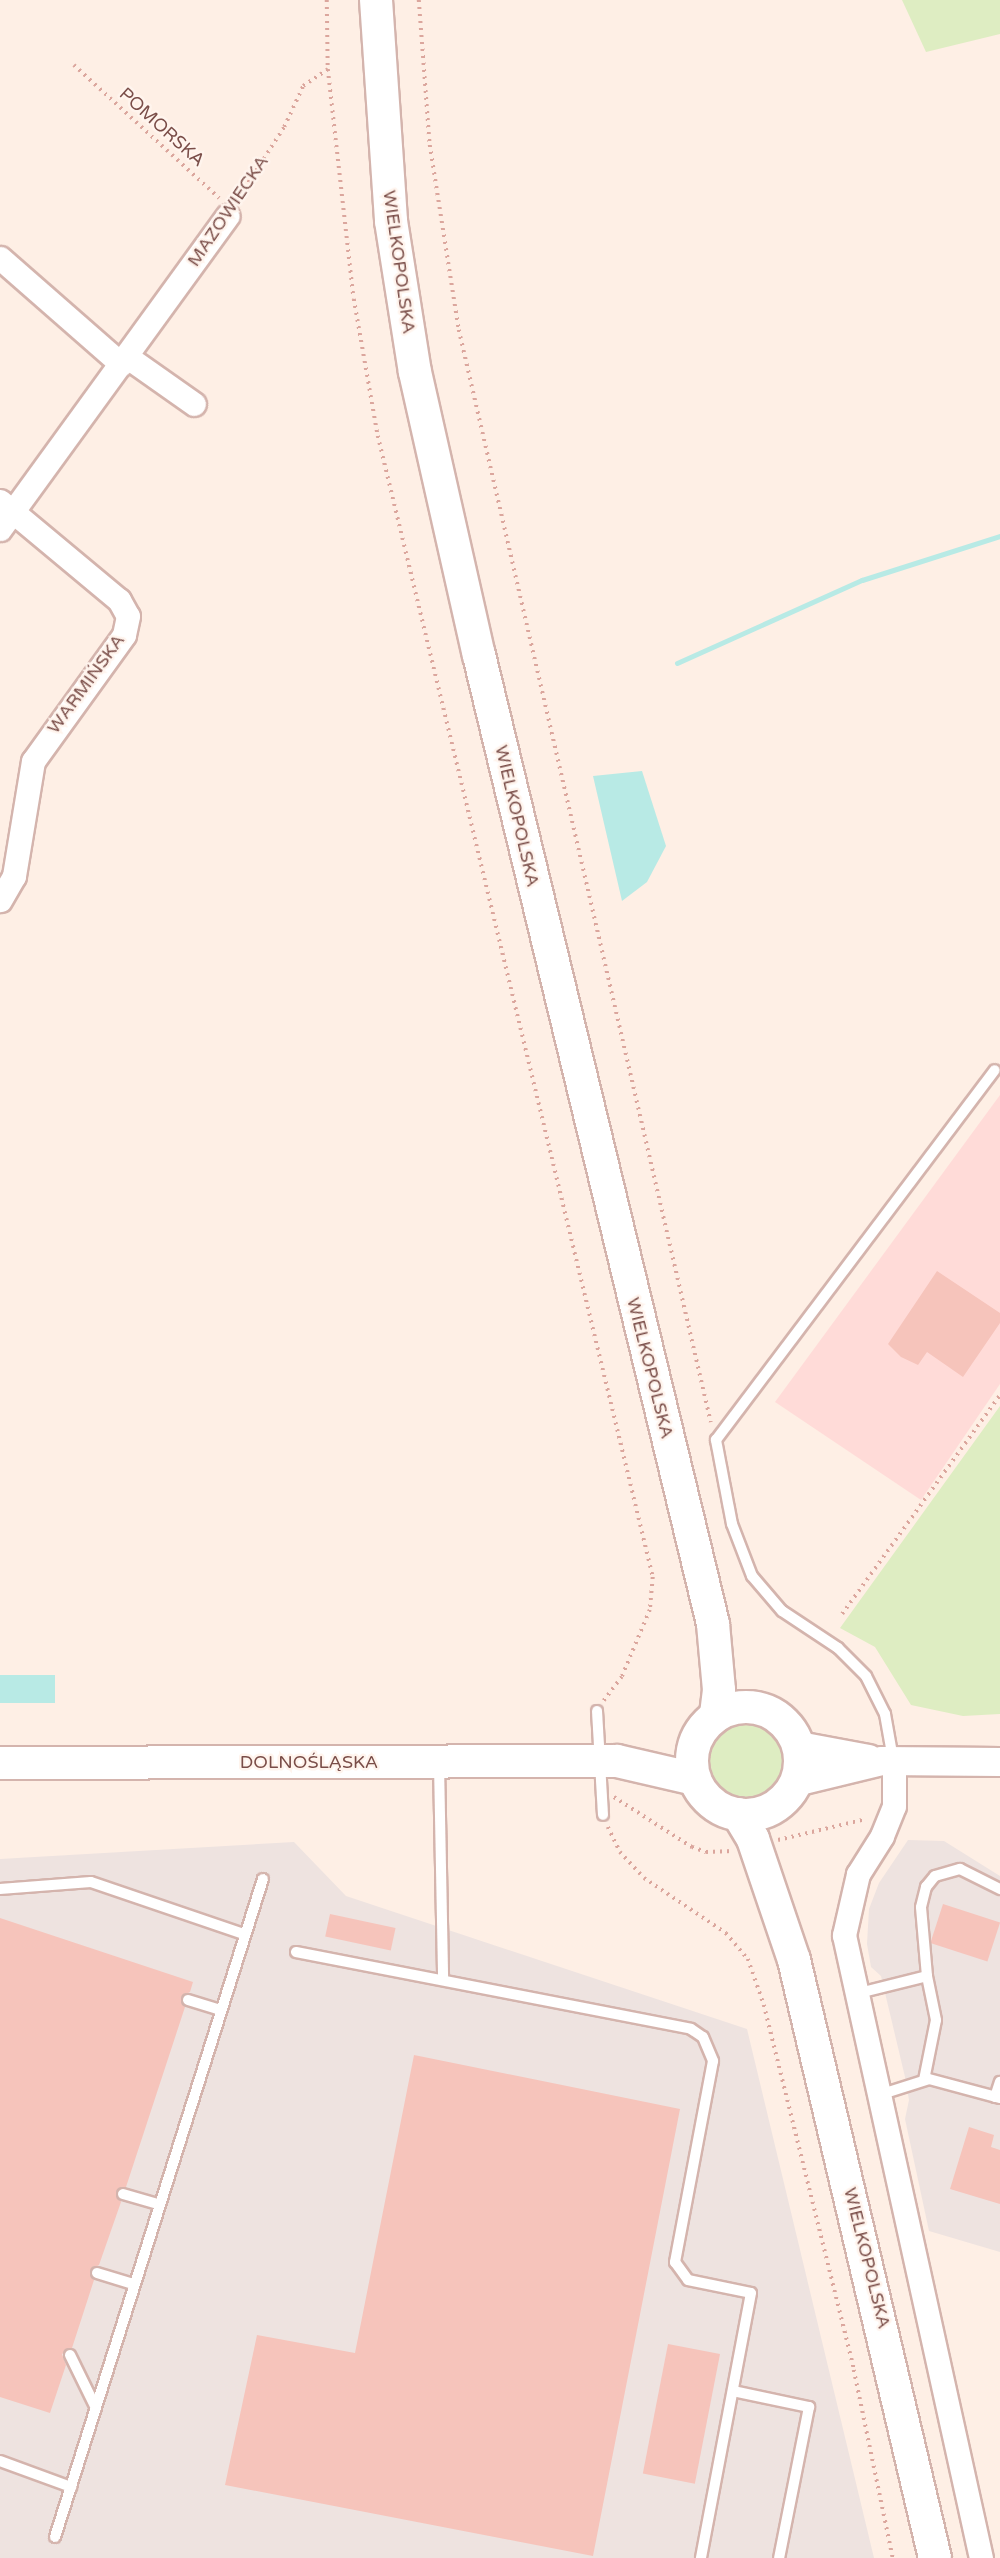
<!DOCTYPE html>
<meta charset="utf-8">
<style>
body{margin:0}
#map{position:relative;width:1000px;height:2558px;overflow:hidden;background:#feefe5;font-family:"Varela Round",sans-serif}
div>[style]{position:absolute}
.commercial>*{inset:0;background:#ffdbd8}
.industrial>*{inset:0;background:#eee3e0}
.green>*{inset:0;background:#deedc2}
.round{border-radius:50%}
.water>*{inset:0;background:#b8eae5;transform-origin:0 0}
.stream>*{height:5px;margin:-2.5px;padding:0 2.5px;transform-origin:2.5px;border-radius:2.5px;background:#b8eae5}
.building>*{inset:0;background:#f6c4bb;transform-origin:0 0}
.path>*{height:3.5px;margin-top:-1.75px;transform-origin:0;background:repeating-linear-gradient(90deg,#dba69d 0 2px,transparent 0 7px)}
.roads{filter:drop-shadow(2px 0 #d4b4ad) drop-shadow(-2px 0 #d4b4ad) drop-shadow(0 2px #d4b4ad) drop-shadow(0 -2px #d4b4ad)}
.service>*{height:10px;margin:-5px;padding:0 5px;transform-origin:5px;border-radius:5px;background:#fff}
.minor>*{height:23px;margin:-11.5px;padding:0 11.5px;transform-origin:11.5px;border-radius:11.5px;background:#fff}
.tertiary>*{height:28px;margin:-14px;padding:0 14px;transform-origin:14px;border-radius:14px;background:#fff}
.secondary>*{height:32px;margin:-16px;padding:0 16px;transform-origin:16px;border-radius:16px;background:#fff}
.secondary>.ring{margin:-16px;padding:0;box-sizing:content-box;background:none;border:32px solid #fff;border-radius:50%}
span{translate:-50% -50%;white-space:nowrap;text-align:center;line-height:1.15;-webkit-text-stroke:5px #fff4ed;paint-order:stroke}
.street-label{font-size:18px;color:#7a4d48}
</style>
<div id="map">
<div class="commercial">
<i style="clip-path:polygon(1000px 1095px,1000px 1384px,921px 1500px,775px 1402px)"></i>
</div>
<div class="industrial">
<i style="clip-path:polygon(908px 1840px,944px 1841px,1000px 1876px,1000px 2252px,929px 2231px,905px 2119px,909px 2100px,905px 2077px,881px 1976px,871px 1967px,867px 1944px,869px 1909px,879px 1883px)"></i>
<i style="clip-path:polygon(294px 1842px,346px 1896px,747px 2029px,874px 2558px,0 2558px,0 1859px)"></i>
</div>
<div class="green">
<i style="clip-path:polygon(902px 0,1000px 0,1000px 34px,926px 52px)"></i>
<i style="clip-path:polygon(1000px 1406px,1000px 1714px,963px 1716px,911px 1705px,875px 1647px,840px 1628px)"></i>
<i class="round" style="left:709px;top:1724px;width:74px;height:74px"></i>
</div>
<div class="water">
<i style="clip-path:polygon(642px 771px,666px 846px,647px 882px,622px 901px,593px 776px)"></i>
<i style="left:0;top:1675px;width:55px;height:28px"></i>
</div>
<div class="stream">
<i style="left:677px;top:663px;width:203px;rotate:-24.2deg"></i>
<i style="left:862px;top:580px;width:145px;rotate:-17.7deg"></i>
</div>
<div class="building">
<i style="clip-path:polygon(937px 1271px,1000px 1313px,1000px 1323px,963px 1377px,927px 1352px,918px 1365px,901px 1357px,888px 1344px)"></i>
<i style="left:943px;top:1904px;width:60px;height:41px;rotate:18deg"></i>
<i style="left:330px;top:1914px;width:67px;height:23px;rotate:12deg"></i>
<i style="clip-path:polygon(0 1918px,193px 1982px,190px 1992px,181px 1997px,185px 2007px,126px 2187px,116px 2191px,121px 2202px,99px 2265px,90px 2270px,94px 2280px,72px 2348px,62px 2354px,66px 2365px,50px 2413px,0 2397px)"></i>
<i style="clip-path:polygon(414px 2055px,680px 2109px,593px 2556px,225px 2485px,257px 2335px,355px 2353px)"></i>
<i style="clip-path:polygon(969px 2127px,994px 2135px,991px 2147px,1000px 2150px,1000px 2204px,950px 2189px)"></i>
<i style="left:668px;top:2344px;width:53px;height:132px;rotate:11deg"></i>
</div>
<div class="path">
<i style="left:327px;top:0;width:69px;rotate:89.2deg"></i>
<i style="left:328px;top:69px;width:231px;rotate:83.6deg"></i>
<i style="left:354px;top:299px;width:139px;rotate:80.1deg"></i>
<i style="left:378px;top:436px;width:1174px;rotate:76.45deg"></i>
<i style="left:653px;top:1577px;width:33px;rotate:95deg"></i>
<i style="left:650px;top:1610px;width:73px;rotate:112.7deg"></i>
<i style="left:622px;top:1677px;width:30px;rotate:127deg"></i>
<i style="left:419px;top:0;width:145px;rotate:85.7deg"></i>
<i style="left:430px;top:145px;width:187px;rotate:81.1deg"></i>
<i style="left:459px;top:330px;width:1121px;rotate:77.01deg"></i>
<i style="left:74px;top:65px;width:197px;rotate:42.5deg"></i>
<i style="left:237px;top:200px;width:87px;rotate:-57.2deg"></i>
<i style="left:284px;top:127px;width:45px;rotate:-65.1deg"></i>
<i style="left:303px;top:86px;width:30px;rotate:-34deg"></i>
<i style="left:842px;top:1614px;width:270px;rotate:-54.2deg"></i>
<i style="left:614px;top:1797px;width:93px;rotate:32.7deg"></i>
<i style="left:692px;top:1847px;width:15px;rotate:20deg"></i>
<i style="left:706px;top:1852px;width:28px;rotate:-2deg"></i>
<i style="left:608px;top:1827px;width:28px;rotate:64deg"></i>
<i style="left:620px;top:1852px;width:35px;rotate:47deg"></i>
<i style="left:644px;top:1878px;width:99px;rotate:33.9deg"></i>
<i style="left:726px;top:1933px;width:34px;rotate:50deg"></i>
<i style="left:748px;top:1959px;width:49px;rotate:70.8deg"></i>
<i style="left:764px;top:2005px;width:376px;rotate:76.1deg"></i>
<i style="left:854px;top:2370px;width:192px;rotate:78.3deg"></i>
<i style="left:778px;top:1840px;width:90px;rotate:-13.4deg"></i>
</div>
<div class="roads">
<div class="service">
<i style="left:597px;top:1711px;width:104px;rotate:86.7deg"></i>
<i style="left:893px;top:1759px;width:46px;rotate:-100.1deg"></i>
<i style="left:885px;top:1714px;width:42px;rotate:-116.6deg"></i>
<i style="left:866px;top:1676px;width:40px;rotate:-135deg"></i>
<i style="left:838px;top:1648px;width:67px;rotate:-146.5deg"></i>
<i style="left:782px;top:1611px;width:46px;rotate:-130.6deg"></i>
<i style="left:752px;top:1576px;width:56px;rotate:-111deg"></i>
<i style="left:732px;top:1524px;width:86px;rotate:-100.8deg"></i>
<i style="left:716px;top:1440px;width:463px;rotate:-53deg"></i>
<i style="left:439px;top:1764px;width:215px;rotate:88.9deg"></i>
<i style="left:0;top:1889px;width:91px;rotate:-4.4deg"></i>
<i style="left:91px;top:1882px;width:162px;rotate:18.8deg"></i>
<i style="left:296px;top:1952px;width:402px;rotate:11deg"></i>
<i style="left:691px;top:2029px;width:14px;rotate:34deg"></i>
<i style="left:703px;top:2037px;width:26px;rotate:67deg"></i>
<i style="left:713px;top:2061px;width:205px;rotate:100.7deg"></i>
<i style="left:675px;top:2262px;width:22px;rotate:54deg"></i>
<i style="left:688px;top:2280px;width:64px;rotate:11.7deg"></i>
<i style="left:751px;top:2293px;width:270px;rotate:100.7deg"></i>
<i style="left:855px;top:1994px;width:74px;rotate:-14deg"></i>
<i style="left:927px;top:1976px;width:69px;rotate:-95deg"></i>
<i style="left:921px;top:1907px;width:21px;rotate:-76deg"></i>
<i style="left:926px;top:1887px;width:14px;rotate:-51deg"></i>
<i style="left:935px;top:1876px;width:26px;rotate:-16deg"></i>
<i style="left:960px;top:1869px;width:45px;rotate:26.6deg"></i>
<i style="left:188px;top:2000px;width:34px;rotate:17deg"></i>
<i style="left:924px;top:2080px;width:61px;rotate:-78.7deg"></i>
<i style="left:936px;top:2020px;width:45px;rotate:-101.6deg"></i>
<i style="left:879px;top:2095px;width:52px;rotate:-17.7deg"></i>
<i style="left:929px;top:2079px;width:73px;rotate:15deg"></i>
<i style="left:995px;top:2097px;width:16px;rotate:-72deg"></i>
<i style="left:123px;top:2194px;width:37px;rotate:16deg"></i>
<i style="left:97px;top:2273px;width:39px;rotate:17deg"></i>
<i style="left:70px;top:2355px;width:59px;rotate:63.9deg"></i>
<i style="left:733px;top:2391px;width:78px;rotate:11.9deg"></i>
<i style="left:809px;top:2407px;width:154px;rotate:101.2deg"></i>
<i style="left:0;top:2461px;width:76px;rotate:20.1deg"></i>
<i style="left:55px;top:2537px;width:690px;rotate:-72.46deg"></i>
</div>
<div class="minor">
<i style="left:0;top:258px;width:161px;rotate:41.2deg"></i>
<i style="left:126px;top:356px;width:83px;rotate:35.2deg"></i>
<i style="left:0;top:501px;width:155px;rotate:39.8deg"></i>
<i style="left:119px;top:600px;width:18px;rotate:61deg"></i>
<i style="left:128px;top:616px;width:19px;rotate:102deg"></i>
<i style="left:124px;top:635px;width:155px;rotate:125.8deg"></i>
<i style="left:33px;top:761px;width:117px;rotate:99.4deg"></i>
<i style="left:14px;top:876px;width:28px;rotate:120deg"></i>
<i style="left:0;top:529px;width:387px;rotate:-54deg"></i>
<i style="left:894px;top:1761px;width:45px;rotate:90deg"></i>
<i style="left:894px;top:1806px;width:32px;rotate:112deg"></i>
<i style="left:882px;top:1836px;width:45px;rotate:122.3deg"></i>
<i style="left:858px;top:1874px;width:63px;rotate:102.9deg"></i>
<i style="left:844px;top:1935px;width:638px;rotate:77.6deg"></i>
</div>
<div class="tertiary">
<i style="left:799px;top:1746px;width:71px;rotate:10.5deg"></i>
<i style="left:796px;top:1782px;width:89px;rotate:-13.7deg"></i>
<i style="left:882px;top:1761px;width:118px;rotate:0.5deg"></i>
</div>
<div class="secondary">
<i style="left:376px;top:0;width:222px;rotate:86.1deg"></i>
<i style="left:391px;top:221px;width:153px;rotate:81deg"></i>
<i style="left:415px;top:372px;width:290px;rotate:77.3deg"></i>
<i style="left:479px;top:655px;width:997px;rotate:76.42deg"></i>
<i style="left:713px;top:1624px;width:66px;rotate:84.8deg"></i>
<i style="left:719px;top:1690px;width:26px;rotate:97deg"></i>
<i class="ring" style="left:692px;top:1707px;width:76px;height:76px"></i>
<i style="left:0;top:1763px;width:617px;rotate:-0.19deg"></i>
<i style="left:617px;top:1761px;width:80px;rotate:13deg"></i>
<i style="left:738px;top:1814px;width:29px;rotate:59deg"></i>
<i style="left:753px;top:1839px;width:128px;rotate:71.3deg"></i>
<i style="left:794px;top:1960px;width:614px;rotate:76.73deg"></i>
</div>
</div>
<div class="street-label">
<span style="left:162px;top:127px;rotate:42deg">POMORSKA</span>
<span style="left:228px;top:211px;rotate:-56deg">MAZOWIECKA</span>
<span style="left:399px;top:262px;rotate:82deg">WIELKOPOLSKA</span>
<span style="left:86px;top:684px;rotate:-54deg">WARMIŃSKA</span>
<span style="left:517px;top:816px;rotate:77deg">WIELKOPOLSKA</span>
<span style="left:650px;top:1368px;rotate:76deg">WIELKOPOLSKA</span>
<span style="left:309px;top:1762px">DOLNOŚLĄSKA</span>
<span style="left:867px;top:2258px;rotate:76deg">WIELKOPOLSKA</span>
</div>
</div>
